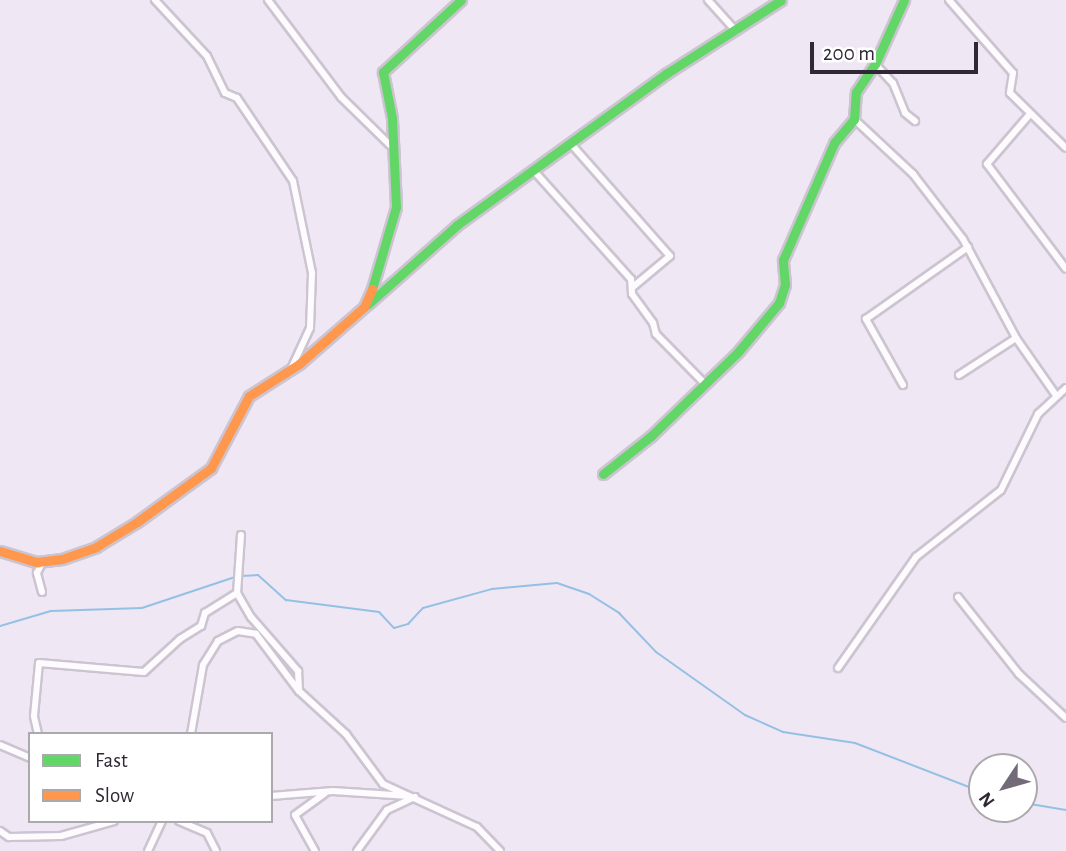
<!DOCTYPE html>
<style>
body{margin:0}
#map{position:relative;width:1066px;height:851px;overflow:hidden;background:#f0e7f5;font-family:"Alegreya Sans",sans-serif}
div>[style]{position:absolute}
.stream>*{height:2px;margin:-1px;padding:0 1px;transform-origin:1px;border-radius:1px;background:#94c0e4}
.roads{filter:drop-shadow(2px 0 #ccc4d0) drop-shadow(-2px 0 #ccc4d0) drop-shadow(0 2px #ccc4d0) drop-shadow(0 -2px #ccc4d0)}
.street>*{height:6px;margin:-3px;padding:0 3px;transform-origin:3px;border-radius:3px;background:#fdfbfe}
.fast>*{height:9px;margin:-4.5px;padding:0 4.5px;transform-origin:4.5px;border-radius:4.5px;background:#63d668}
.slow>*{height:9px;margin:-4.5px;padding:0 4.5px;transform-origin:4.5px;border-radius:4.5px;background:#ff974d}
span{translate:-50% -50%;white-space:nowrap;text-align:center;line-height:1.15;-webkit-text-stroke:7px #fff;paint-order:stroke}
.legend{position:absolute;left:28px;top:732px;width:245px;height:91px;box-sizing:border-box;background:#fff;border:2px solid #aca9ae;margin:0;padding:9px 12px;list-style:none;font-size:21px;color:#302834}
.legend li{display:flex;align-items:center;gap:14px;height:35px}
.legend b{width:35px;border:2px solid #aca9ae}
.north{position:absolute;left:968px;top:753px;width:70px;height:70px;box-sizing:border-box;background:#fff;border:2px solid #aca9ae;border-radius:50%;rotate:234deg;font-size:19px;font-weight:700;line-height:28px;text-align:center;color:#302834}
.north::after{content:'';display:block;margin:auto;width:24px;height:32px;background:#736b78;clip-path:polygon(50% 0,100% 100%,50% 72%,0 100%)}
.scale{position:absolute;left:810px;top:42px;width:168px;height:32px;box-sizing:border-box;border:4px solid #302834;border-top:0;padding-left:9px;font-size:21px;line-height:24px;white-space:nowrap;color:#302834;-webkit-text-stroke:5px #fff;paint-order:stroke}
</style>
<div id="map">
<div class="stream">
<i style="left:240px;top:576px;width:18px;rotate:-3deg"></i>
<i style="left:258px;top:575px;width:38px;rotate:42deg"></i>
<i style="left:286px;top:600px;width:94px;rotate:7.4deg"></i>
<i style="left:379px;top:612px;width:22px;rotate:47deg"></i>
<i style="left:394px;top:628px;width:15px;rotate:-16deg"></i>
<i style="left:408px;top:624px;width:22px;rotate:-47deg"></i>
<i style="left:423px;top:608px;width:72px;rotate:-15.4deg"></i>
<i style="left:492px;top:589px;width:65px;rotate:-5.3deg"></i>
<i style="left:557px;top:583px;width:34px;rotate:19deg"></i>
<i style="left:589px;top:594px;width:36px;rotate:32deg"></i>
<i style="left:619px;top:613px;width:54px;rotate:46.5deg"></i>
<i style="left:656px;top:652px;width:109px;rotate:35.3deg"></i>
<i style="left:745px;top:715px;width:42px;rotate:24.1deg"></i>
<i style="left:783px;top:732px;width:73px;rotate:8.7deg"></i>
<i style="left:855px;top:743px;width:136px;rotate:21.1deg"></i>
<i style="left:0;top:626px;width:53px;rotate:-16.4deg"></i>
<i style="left:51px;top:611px;width:91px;rotate:-1.9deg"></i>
<i style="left:142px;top:608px;width:98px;rotate:-18.4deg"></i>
<i style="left:1024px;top:803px;width:43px;rotate:9.5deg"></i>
</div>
<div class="roads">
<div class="street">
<i style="left:155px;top:0;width:76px;rotate:47.1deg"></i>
<i style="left:207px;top:56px;width:41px;rotate:64.1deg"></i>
<i style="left:225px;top:93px;width:13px;rotate:23deg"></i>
<i style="left:237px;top:98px;width:100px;rotate:56deg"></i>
<i style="left:293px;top:181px;width:94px;rotate:78.3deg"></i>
<i style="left:312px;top:273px;width:55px;rotate:92.1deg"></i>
<i style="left:310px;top:328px;width:43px;rotate:114.8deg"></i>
<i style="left:268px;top:0;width:121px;rotate:53deg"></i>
<i style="left:341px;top:97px;width:69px;rotate:44.4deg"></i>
<i style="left:708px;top:0;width:42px;rotate:47.9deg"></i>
<i style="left:949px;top:0;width:97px;rotate:48.8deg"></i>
<i style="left:1013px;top:73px;width:20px;rotate:99deg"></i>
<i style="left:1010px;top:93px;width:78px;rotate:44.5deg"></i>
<i style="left:875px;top:64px;width:26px;rotate:47deg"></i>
<i style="left:893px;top:83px;width:32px;rotate:68deg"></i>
<i style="left:905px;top:113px;width:13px;rotate:39deg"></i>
<i style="left:1030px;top:114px;width:66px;rotate:130.7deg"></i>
<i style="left:987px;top:164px;width:131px;rotate:53deg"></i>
<i style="left:854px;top:119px;width:81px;rotate:43deg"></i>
<i style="left:913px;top:174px;width:82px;rotate:52.4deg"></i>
<i style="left:963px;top:239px;width:112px;rotate:61.8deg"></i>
<i style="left:1016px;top:338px;width:68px;rotate:55.1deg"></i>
<i style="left:572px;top:145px;width:148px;rotate:48.6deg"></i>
<i style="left:670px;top:256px;width:47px;rotate:140.2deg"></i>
<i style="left:534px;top:171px;width:145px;rotate:48.1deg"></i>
<i style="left:631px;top:279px;width:15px;rotate:86deg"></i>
<i style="left:632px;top:294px;width:36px;rotate:54deg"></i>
<i style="left:653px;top:323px;width:11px;rotate:75deg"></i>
<i style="left:656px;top:334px;width:69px;rotate:45.6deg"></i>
<i style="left:959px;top:375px;width:68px;rotate:-33deg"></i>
<i style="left:903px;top:385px;width:76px;rotate:-119.3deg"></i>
<i style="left:866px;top:319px;width:125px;rotate:-35.2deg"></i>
<i style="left:241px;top:535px;width:58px;rotate:93.9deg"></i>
<i style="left:237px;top:593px;width:28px;rotate:60deg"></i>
<i style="left:251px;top:617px;width:72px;rotate:49deg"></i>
<i style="left:298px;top:671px;width:20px;rotate:87deg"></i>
<i style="left:299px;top:691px;width:64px;rotate:42.5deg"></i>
<i style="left:346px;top:734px;width:62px;rotate:53.5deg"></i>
<i style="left:383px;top:784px;width:103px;rotate:24.6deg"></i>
<i style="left:477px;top:827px;width:33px;rotate:46deg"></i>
<i style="left:42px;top:592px;width:20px;rotate:-105deg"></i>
<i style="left:37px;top:573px;width:13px;rotate:-63deg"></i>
<i style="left:958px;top:597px;width:98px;rotate:51.6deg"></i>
<i style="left:1019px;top:674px;width:64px;rotate:43.1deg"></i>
<i style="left:838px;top:668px;width:136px;rotate:-54.9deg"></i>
<i style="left:916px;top:557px;width:108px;rotate:-38.2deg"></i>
<i style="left:1001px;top:490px;width:85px;rotate:-64deg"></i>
<i style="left:1038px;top:414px;width:38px;rotate:-43deg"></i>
<i style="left:38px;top:734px;width:18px;rotate:-103deg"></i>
<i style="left:34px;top:716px;width:53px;rotate:-84.6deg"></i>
<i style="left:39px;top:663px;width:105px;rotate:4.9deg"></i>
<i style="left:144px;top:672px;width:49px;rotate:-42.5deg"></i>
<i style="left:180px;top:639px;width:25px;rotate:-32deg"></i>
<i style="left:201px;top:626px;width:14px;rotate:-73deg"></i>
<i style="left:205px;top:613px;width:38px;rotate:-32deg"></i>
<i style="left:191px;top:734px;width:70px;rotate:-80.1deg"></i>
<i style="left:203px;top:665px;width:28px;rotate:-58deg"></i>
<i style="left:218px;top:641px;width:22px;rotate:-27deg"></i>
<i style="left:238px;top:631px;width:18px;rotate:9deg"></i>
<i style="left:256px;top:634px;width:70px;rotate:53.1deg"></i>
<i style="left:0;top:745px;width:33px;rotate:23deg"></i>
<i style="left:271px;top:796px;width:62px;rotate:-4.6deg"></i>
<i style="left:333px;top:791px;width:76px;rotate:3.8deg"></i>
<i style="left:179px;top:821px;width:30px;rotate:23deg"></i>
<i style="left:207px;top:833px;width:20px;rotate:63deg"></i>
<i style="left:0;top:831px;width:11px;rotate:34deg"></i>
<i style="left:9px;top:837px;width:52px;rotate:-1.1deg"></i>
<i style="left:61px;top:836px;width:55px;rotate:-15.8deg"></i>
<i style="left:148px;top:851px;width:33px;rotate:-65deg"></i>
<i style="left:315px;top:851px;width:41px;rotate:-119.1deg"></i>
<i style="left:295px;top:815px;width:37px;rotate:-36deg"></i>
<i style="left:357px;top:851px;width:51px;rotate:-53.8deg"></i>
<i style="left:387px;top:810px;width:31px;rotate:-25deg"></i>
</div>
<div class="fast">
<i style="left:372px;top:289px;width:85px;rotate:-73.7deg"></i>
<i style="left:396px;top:207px;width:89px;rotate:-92.6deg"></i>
<i style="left:392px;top:118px;width:47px;rotate:-101.1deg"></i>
<i style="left:383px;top:72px;width:106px;rotate:-42.7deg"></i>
<i style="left:367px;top:305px;width:120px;rotate:-41.6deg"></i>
<i style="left:457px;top:225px;width:259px;rotate:-35.9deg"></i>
<i style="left:667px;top:73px;width:135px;rotate:-32.6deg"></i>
<i style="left:603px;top:474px;width:61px;rotate:-38.4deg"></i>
<i style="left:651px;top:436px;width:121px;rotate:-44deg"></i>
<i style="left:738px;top:352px;width:64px;rotate:-50.1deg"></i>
<i style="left:779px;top:303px;width:19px;rotate:-72deg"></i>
<i style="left:785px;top:285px;width:25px;rotate:-95deg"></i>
<i style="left:783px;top:260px;width:128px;rotate:-66.4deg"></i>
<i style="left:834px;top:143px;width:31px;rotate:-50deg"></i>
<i style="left:854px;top:119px;width:27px;rotate:-86deg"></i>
<i style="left:856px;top:92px;width:34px;rotate:-56deg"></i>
<i style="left:875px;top:64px;width:70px;rotate:-65.6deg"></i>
</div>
<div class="slow">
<i style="left:0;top:551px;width:39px;rotate:17deg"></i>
<i style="left:37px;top:562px;width:25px;rotate:-7deg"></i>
<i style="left:62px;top:559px;width:36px;rotate:-19deg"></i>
<i style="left:96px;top:547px;width:48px;rotate:-31.4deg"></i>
<i style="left:137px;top:522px;width:92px;rotate:-36.1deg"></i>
<i style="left:211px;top:468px;width:81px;rotate:-62.2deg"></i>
<i style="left:249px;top:396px;width:59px;rotate:-32.6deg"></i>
<i style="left:299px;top:364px;width:86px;rotate:-41.2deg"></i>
<i style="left:364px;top:307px;width:20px;rotate:-66deg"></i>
</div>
</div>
<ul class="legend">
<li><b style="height:9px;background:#63d668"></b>Fast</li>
<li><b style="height:9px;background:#ff974d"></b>Slow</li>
</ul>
<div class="north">N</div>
<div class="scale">200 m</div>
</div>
